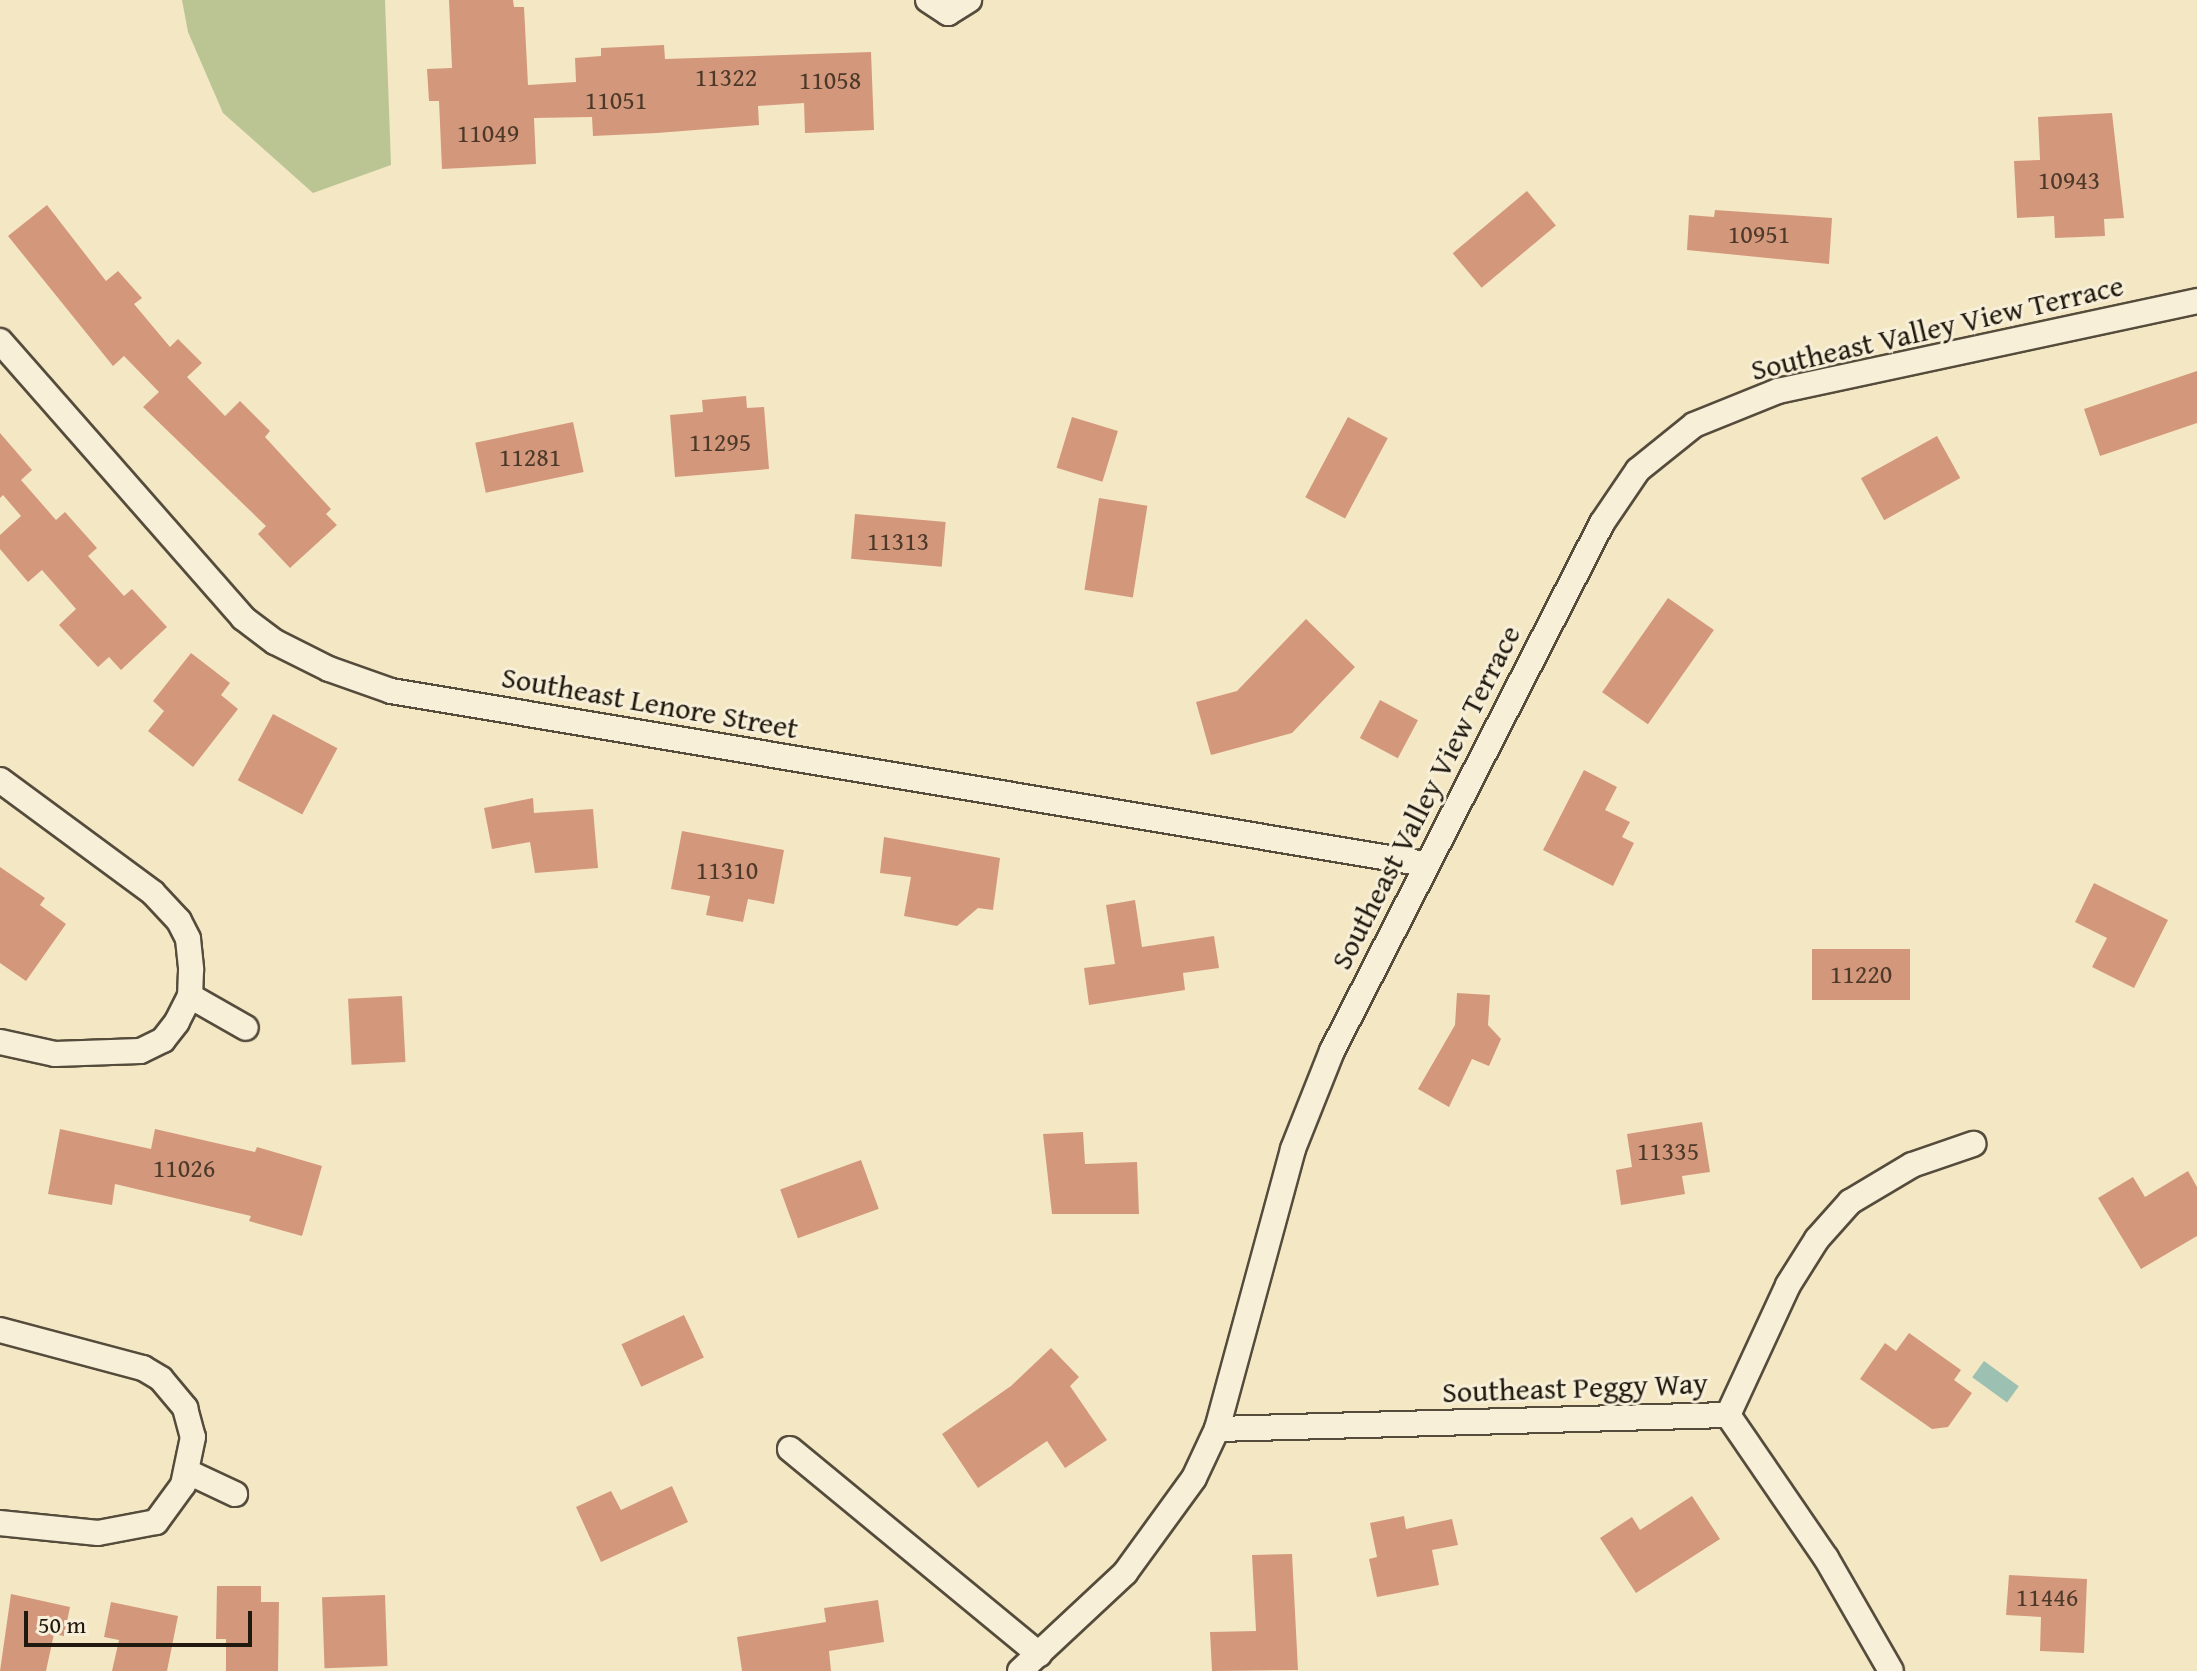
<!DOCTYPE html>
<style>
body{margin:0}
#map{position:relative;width:2197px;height:1671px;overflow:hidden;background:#f4e7c4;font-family:"Gentium Book Plus",serif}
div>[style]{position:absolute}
.green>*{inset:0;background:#bbc594}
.water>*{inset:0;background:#9cc0b1;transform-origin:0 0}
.building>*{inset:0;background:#d3987c;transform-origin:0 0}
.roads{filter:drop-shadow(2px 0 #554c3c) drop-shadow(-2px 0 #554c3c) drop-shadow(0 2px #554c3c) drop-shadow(0 -2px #554c3c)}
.street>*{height:24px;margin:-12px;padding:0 12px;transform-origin:12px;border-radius:12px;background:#f8efd9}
span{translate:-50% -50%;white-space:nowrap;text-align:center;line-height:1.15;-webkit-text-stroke:6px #f8efd9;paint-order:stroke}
.number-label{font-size:26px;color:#4d392a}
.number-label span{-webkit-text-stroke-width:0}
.street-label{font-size:30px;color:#20190f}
.scale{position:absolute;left:24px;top:1611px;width:228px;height:36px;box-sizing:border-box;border:4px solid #20190f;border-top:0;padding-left:10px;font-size:24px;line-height:28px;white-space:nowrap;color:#20190f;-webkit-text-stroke:6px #f8efd9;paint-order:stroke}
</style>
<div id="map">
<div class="green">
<i style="clip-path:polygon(182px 0,385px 0,391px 165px,313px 193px,223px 113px,188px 32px)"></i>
</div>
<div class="water">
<i style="left:1984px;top:1361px;width:43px;height:20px;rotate:36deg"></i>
</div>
<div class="building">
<i style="clip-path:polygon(449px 0,513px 0,514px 7px,524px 7px,528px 85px,576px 82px,575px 58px,601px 56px,601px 48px,664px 45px,665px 59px,871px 52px,874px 130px,805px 133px,804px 103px,758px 106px,759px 125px,657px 133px,593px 136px,592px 117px,534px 118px,536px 164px,442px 169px,439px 101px,429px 101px,427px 69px,452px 68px)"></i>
<i style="clip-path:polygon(2112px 113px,2124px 218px,2104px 219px,2105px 236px,2055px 238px,2054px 216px,2017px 218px,2014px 161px,2040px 160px,2038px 117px)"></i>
<i style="left:1527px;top:191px;width:45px;height:97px;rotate:50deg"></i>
<i style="clip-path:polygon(47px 205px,106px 281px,118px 271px,142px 298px,134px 304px,170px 347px,178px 339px,202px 363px,187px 377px,225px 416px,240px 401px,270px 431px,265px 437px,331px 509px,326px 514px,337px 525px,290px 568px,258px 534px,266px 526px,143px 407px,159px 392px,124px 356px,113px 366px,8px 236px)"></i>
<i style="clip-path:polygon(1715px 210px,1832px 218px,1829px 264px,1687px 250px,1689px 215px,1714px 217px)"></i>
<i style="clip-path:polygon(2197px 371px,2197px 423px,2100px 456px,2084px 409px)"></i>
<i style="clip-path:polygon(746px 396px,747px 408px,764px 407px,769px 469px,675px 477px,670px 415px,703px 412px,702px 400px)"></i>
<i style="left:1072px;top:417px;width:48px;height:53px;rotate:17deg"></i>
<i style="left:1348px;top:417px;width:45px;height:91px;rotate:28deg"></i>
<i style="left:573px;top:422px;width:51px;height:100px;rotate:78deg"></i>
<i style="clip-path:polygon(0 433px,32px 470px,21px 480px,56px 520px,65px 512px,97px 548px,88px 556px,124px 596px,132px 589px,167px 627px,121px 670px,109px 657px,98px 667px,59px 625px,76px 609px,42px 570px,28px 582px,0 549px,0 535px,21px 516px,3px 495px,0 498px)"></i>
<i style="left:1937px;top:436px;width:48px;height:87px;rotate:61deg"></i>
<i style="left:1099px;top:498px;width:49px;height:93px;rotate:9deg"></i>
<i style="left:855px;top:514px;width:91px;height:45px;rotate:5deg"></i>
<i style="left:1668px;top:598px;width:56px;height:115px;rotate:35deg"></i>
<i style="clip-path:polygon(1306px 619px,1355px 667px,1292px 733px,1211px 755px,1196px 702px,1237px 691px)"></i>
<i style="clip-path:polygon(191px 653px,230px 683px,221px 695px,238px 709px,193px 767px,148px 731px,164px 711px,153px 701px)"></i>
<i style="left:1380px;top:700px;width:43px;height:43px;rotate:28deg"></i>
<i style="left:273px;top:714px;width:73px;height:75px;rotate:28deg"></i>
<i style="clip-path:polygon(1584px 770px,1617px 787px,1605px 810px,1630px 822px,1622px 837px,1634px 843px,1613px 886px,1543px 850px)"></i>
<i style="clip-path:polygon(533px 798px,534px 813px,593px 809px,598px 868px,535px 873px,530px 842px,492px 849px,484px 808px)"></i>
<i style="clip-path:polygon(682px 831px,784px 850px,774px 904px,748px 899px,743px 922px,706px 915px,710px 896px,671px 889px)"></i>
<i style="clip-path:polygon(884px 837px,1000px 858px,993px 910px,978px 908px,957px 926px,904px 916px,911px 877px,880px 873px)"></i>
<i style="clip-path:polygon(0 867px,45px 898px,40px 905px,66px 924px,26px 981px,0 963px)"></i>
<i style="clip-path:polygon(2094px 883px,2168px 920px,2134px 988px,2092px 967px,2107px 938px,2075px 922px)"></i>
<i style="clip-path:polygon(1135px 900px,1142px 947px,1214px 936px,1219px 968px,1183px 973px,1185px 990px,1089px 1005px,1084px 968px,1115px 964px,1106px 905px)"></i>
<i style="left:1812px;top:949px;width:98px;height:51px"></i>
<i style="clip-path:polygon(1457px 993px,1490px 995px,1488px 1025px,1501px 1039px,1489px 1066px,1472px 1059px,1449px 1107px,1418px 1089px,1455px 1025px)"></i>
<i style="left:402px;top:996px;width:66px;height:54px;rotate:87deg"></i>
<i style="clip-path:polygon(1702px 1122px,1710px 1172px,1682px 1176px,1685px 1194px,1621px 1205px,1616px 1170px,1632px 1167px,1627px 1134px)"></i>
<i style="clip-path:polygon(60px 1129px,151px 1149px,155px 1129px,255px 1152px,257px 1147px,322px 1166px,302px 1236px,249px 1221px,251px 1216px,115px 1184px,112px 1205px,48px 1194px)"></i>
<i style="clip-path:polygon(1083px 1132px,1085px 1164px,1137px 1162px,1139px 1214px,1052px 1214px,1043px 1134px)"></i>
<i style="left:861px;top:1160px;width:52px;height:86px;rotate:70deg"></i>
<i style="clip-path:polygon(2188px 1171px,2197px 1187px,2197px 1236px,2141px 1269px,2098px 1198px,2133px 1177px,2145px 1197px)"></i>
<i style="left:684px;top:1315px;width:47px;height:69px;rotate:65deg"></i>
<i style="clip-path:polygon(1909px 1333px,1961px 1370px,1954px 1380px,1972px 1393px,1948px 1427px,1932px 1429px,1860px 1379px,1885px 1343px,1896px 1351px)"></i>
<i style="clip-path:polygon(1051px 1348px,1079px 1377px,1070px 1386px,1107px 1440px,1065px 1468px,1047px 1441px,978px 1488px,942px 1434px,1011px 1386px)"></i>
<i style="clip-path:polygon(672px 1486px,688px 1522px,601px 1562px,576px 1507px,611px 1491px,621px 1510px)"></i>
<i style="clip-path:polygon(1692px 1496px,1720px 1539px,1636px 1593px,1600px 1538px,1632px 1517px,1640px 1530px)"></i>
<i style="clip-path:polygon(1404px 1516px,1406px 1529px,1452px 1519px,1458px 1545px,1432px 1550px,1439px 1585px,1377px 1597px,1369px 1559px,1377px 1557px,1370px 1523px)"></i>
<i style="clip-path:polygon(1292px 1554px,1298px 1670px,1212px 1671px,1210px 1632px,1256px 1631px,1252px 1555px)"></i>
<i style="clip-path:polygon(2009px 1575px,2087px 1579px,2084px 1653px,2040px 1651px,2041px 1617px,2006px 1615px)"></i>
<i style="clip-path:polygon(217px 1586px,261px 1586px,261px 1602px,279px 1602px,278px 1671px,226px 1671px,226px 1639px,216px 1639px)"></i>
<i style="clip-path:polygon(11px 1594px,70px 1607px,64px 1636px,54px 1634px,46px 1671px,0 1671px)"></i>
<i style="left:385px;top:1595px;width:71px;height:63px;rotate:88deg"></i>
<i style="clip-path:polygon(878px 1600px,884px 1642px,829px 1651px,831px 1671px,742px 1671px,737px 1637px,826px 1622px,824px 1608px)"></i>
<i style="clip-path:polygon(111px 1602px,178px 1616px,167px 1671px,112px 1671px,119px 1640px,104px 1637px)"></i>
</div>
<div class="roads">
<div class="street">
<i style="left:928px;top:0;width:24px;rotate:33deg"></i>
<i style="left:948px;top:13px;width:25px;rotate:-32deg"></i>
<i style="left:0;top:341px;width:368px;rotate:48.7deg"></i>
<i style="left:243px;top:618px;width:40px;rotate:37deg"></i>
<i style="left:275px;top:642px;width:60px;rotate:26.6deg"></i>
<i style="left:329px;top:669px;width:66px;rotate:19.5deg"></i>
<i style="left:391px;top:691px;width:1048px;rotate:9.5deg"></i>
<i style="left:0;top:780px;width:190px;rotate:36.4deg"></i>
<i style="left:153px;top:893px;width:38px;rotate:47deg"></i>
<i style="left:179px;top:921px;width:20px;rotate:63deg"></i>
<i style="left:188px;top:939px;width:31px;rotate:84deg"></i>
<i style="left:191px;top:970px;width:26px;rotate:92deg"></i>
<i style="left:190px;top:996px;width:29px;rotate:117deg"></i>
<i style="left:177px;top:1022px;width:23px;rotate:128deg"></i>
<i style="left:163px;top:1040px;width:25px;rotate:154deg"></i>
<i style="left:140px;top:1051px;width:85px;rotate:178deg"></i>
<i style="left:55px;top:1054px;width:56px;rotate:-167.7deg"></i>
<i style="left:190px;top:996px;width:64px;rotate:29.7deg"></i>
<i style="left:0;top:1330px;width:148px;rotate:14.9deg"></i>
<i style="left:143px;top:1368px;width:21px;rotate:31deg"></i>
<i style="left:161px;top:1379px;width:38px;rotate:50deg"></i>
<i style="left:185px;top:1408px;width:30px;rotate:75deg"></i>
<i style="left:193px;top:1437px;width:49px;rotate:101.8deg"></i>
<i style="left:183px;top:1485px;width:46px;rotate:126.1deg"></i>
<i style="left:156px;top:1522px;width:59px;rotate:169.3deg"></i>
<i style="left:98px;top:1533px;width:99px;rotate:-174.2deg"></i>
<i style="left:1728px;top:1415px;width:143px;rotate:-65.2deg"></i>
<i style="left:1788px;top:1285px;width:54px;rotate:-57.8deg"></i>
<i style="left:1817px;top:1239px;width:50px;rotate:-48.3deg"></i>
<i style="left:1850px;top:1202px;width:72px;rotate:-30.8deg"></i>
<i style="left:1912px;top:1165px;width:65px;rotate:-19deg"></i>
<i style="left:1217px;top:1429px;width:511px;rotate:-1.57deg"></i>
<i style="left:1728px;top:1415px;width:173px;rotate:55.6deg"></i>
<i style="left:1826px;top:1558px;width:130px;rotate:60.1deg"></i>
<i style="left:790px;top:1449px;width:323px;rotate:39.5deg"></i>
<i style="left:188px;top:1472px;width:52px;rotate:25.1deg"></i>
<i style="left:1020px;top:1671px;width:144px;rotate:-43deg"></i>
<i style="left:1125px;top:1573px;width:117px;rotate:-54deg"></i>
<i style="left:1194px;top:1478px;width:54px;rotate:-64.9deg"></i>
<i style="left:1217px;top:1429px;width:290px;rotate:-74.8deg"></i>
<i style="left:1293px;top:1149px;width:105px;rotate:-68.3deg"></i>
<i style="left:1332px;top:1051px;width:593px;rotate:-62.92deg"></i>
<i style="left:1602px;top:523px;width:64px;rotate:-55.8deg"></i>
<i style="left:1638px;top:470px;width:72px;rotate:-38.8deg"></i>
<i style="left:1694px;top:425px;width:91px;rotate:-22deg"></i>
<i style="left:1778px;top:391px;width:429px;rotate:-12.1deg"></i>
</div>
</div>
<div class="number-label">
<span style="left:726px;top:77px">11322</span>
<span style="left:830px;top:80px">11058</span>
<span style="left:616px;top:100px">11051</span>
<span style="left:488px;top:133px">11049</span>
<span style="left:2069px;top:180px">10943</span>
<span style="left:1759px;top:234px">10951</span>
<span style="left:720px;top:442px">11295</span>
<span style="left:530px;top:457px">11281</span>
<span style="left:898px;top:541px">11313</span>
<span style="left:727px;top:870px">11310</span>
<span style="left:1861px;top:974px">11220</span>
<span style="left:1668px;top:1151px">11335</span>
<span style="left:184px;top:1168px">11026</span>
<span style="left:2047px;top:1597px">11446</span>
</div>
<div class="street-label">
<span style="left:1937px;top:327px;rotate:-13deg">Southeast Valley View Terrace</span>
<span style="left:650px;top:702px;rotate:10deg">Southeast Lenore Street</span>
<span style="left:1425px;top:797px;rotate:-63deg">Southeast Valley View Terrace</span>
<span style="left:1575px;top:1387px;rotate:-2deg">Southeast Peggy Way</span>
</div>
<div class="scale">50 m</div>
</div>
